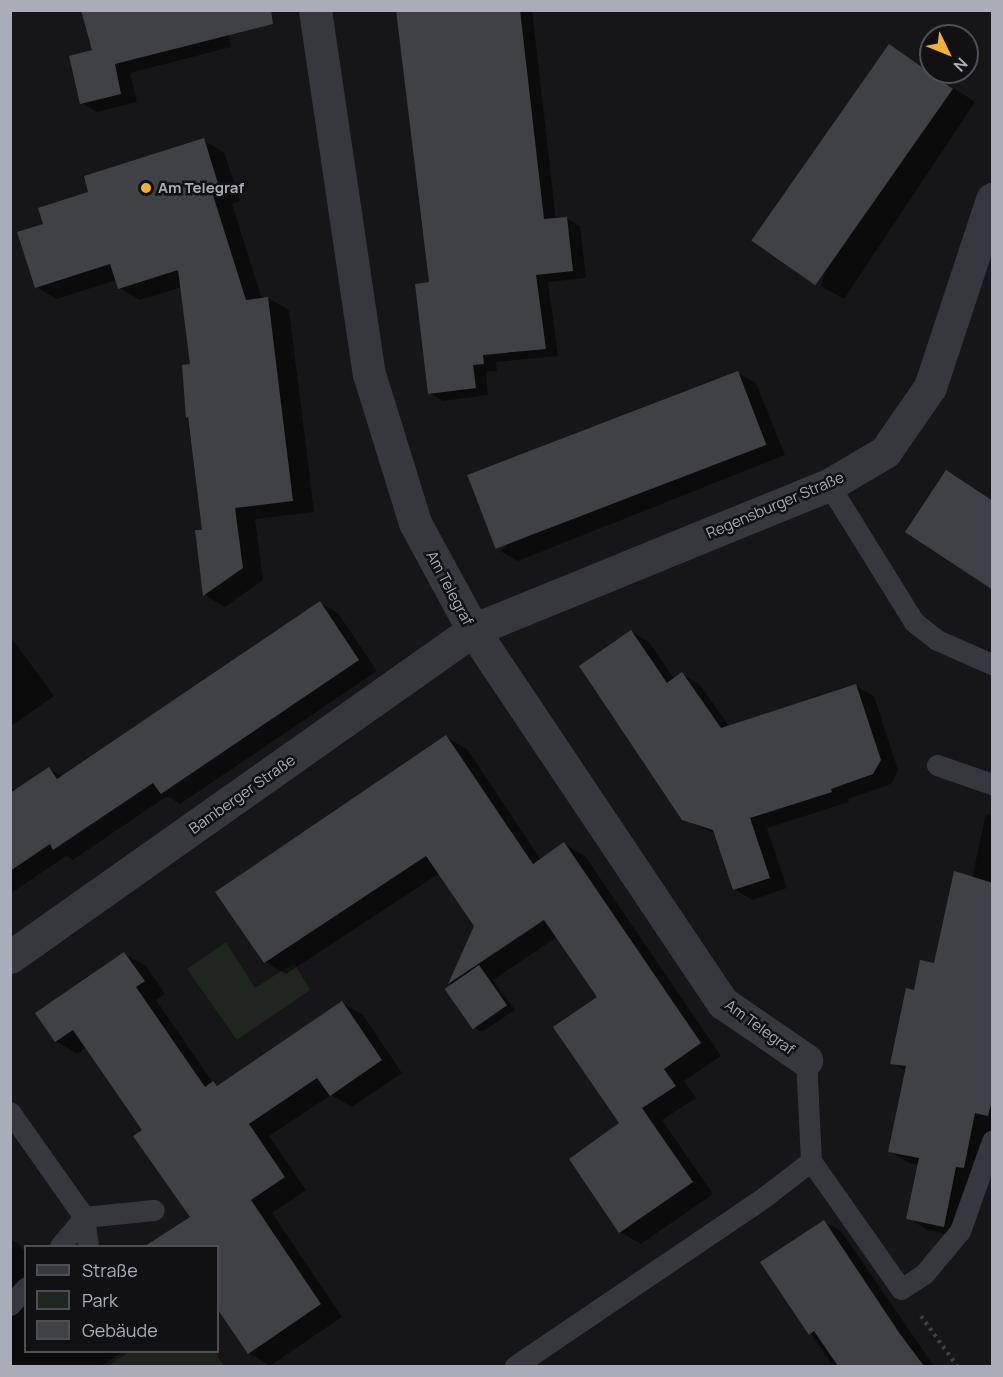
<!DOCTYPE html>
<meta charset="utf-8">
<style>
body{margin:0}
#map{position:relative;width:1003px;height:1377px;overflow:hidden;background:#161618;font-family:Manrope,sans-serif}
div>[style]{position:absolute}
.green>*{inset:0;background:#1e261f}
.shadow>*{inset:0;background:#0007}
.building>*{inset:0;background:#404145;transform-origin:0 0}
.path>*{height:4px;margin-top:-2px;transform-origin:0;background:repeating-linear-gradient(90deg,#3d3f44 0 3px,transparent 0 7.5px)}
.service>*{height:21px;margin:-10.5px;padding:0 10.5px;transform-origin:10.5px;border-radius:10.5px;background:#37383d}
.minor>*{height:33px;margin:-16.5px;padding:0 16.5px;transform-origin:16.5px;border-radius:16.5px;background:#37383d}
.dots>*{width:16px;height:16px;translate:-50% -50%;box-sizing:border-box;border:3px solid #111113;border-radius:50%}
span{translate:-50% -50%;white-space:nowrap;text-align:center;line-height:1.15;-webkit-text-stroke:5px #111113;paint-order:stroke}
.poi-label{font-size:15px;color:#a8adb8;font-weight:700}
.left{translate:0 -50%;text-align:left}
.street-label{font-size:15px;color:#a8adb8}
.frame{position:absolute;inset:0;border:12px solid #a8adb8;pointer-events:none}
.legend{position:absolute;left:24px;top:1245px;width:195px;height:108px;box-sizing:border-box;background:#111113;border:2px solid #4d4f55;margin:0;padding:8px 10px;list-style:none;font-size:18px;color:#a8adb8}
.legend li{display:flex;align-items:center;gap:12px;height:30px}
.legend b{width:30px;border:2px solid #4d4f55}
.north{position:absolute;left:919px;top:24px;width:60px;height:60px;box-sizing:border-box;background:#111113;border:2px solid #4d4f55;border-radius:50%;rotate:133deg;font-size:16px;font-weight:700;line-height:24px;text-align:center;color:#a8adb8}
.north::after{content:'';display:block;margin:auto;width:21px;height:27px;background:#f2b134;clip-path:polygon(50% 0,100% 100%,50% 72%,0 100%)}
</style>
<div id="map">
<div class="green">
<i style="clip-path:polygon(226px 942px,255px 988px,294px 963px,310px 990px,237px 1040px,187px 969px)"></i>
<i style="clip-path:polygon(129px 1352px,215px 1352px,224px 1366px,108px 1366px)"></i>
</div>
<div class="shadow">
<i style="clip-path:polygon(222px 10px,231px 47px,130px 73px,137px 102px,97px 112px,82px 103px,70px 57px)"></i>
<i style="clip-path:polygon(398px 10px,532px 10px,556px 220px,566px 218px,580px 226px,586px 278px,548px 282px,558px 356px,496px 362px,497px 371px,486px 372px,488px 395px,443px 401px,430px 393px,431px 284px)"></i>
<i style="clip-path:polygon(889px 46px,975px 102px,844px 299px,821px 286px)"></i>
<i style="clip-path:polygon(203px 140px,224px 152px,240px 201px,232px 204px,262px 299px,268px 298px,289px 310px,314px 512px,255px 519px,263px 580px,225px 607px,204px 595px,203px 531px,187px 417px,192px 365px,182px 287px,140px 300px,119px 288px,116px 280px,57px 299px,36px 287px,45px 225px,90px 193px)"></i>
<i style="clip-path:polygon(738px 373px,756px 383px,785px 455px,518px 561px,500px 551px)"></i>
<i style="clip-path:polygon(320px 603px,338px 613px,377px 671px,180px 804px,167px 796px,73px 860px,66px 856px,10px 894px,10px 787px,17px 790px,49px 769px,63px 777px)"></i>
<i style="clip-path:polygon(631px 632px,649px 642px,675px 680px,682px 674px,700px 685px,730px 727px,856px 686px,874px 696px,898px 770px,891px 784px,848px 799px,849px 802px,767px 828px,787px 888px,752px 900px,735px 889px,716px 834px,683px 819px)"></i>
<i style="clip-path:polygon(10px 636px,54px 696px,10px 727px)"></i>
<i style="clip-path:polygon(446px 737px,467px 749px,541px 860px,564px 844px,585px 856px,721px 1056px,684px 1081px,696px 1098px,662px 1120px,713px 1194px,641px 1244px,620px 1232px,621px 1124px,599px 997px,557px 937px,493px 980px,515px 1010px,482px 1032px,473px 1027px,450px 983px,476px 926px,440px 873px,286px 974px,265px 962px)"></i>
<i style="clip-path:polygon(986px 814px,992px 816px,992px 1137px,964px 1238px,928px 1230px,908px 1218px,919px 1165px,910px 1163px,890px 1152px,906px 1071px,892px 1063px,916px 991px,935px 965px,972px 878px)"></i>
<i style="clip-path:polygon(124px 954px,146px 966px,165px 994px,156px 1000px,213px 1083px,219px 1086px,342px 1003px,363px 1015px,402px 1073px,352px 1107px,331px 1095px,269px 1136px,306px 1190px,272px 1213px,342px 1317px,270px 1366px,249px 1353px,218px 1308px,218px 1246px,148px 1246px,192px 1217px,144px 1130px,87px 1047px,77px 1054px,56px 1041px)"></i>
<i style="clip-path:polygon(824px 1222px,841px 1231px,934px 1366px,833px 1366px,762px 1263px)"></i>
<i style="clip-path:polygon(10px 1239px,19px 1244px,26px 1254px,26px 1352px,123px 1352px,101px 1366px,10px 1366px)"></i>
</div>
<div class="building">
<i style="clip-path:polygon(81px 10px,271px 10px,273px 24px,115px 64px,121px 94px,80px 104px,69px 56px,92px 50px)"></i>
<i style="clip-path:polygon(396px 10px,520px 10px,544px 219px,567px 217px,573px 271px,536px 275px,546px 349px,483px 355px,484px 364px,473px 365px,476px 388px,428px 394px,415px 284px,429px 282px)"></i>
<i style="left:889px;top:44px;width:78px;height:240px;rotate:35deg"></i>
<i style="clip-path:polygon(204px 138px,220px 190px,212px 192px,246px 300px,268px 297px,293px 501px,235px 508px,243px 568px,203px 596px,195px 530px,202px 530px,188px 417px,186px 418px,182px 365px,190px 364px,178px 270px,118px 289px,110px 264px,35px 288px,17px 232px,43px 224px,38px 208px,88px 192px,84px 176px)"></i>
<i style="left:738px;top:371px;width:79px;height:290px;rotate:69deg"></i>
<i style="clip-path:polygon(946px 470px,993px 501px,993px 590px,905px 532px)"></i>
<i style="clip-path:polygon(320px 601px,359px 660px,161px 794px,153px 783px,53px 850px,50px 844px,10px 871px,10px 793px,49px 767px,57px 779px)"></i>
<i style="clip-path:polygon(631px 630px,667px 683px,682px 672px,721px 728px,856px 684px,881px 760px,873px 774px,831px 789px,832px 792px,750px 818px,770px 878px,733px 890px,713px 830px,682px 820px,579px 666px)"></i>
<i style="clip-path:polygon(446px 735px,533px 864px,564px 842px,701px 1043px,664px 1069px,676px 1086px,642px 1108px,693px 1182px,619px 1233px,569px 1159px,619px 1123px,553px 1027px,597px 997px,544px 920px,448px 984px,474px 926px,426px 856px,264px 963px,215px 892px)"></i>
<i style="clip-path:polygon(954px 871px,993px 883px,993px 1096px,988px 1116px,975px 1113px,964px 1168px,956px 1167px,944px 1227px,906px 1219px,919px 1158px,888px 1152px,906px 1066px,890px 1064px,906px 988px,914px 990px,920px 960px,934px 963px)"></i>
<i style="clip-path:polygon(124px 952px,145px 981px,136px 987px,205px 1087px,213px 1081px,217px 1086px,342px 1001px,382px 1060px,330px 1096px,317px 1078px,249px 1124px,285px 1177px,251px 1200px,321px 1304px,248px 1354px,218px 1310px,218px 1246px,145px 1246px,190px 1217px,133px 1136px,142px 1130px,73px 1030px,55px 1042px,35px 1013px)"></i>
<i style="left:479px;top:965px;width:49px;height:42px;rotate:55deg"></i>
<i style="clip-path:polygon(824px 1220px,900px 1334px,924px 1366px,838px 1366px,814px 1331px,809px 1335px,760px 1262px)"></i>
</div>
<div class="path">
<i style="left:921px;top:1316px;width:62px;rotate:54.2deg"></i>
</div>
<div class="service">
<i style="left:829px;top:485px;width:161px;rotate:58.2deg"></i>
<i style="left:914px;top:622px;width:29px;rotate:38deg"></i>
<i style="left:937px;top:640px;width:60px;rotate:23.6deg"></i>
<i style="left:937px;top:765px;width:58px;rotate:19.1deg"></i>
<i style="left:10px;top:1112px;width:128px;rotate:54.8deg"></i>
<i style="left:84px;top:1217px;width:70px;rotate:-5.7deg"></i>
<i style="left:811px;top:1161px;width:156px;rotate:54.9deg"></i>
<i style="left:901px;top:1289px;width:27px;rotate:-33deg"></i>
<i style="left:924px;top:1274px;width:56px;rotate:-50.1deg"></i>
<i style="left:960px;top:1231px;width:96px;rotate:-70.4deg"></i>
<i style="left:60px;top:1246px;width:38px;rotate:-50deg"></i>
<i style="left:84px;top:1217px;width:29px;rotate:82deg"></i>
<i style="left:10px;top:1305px;width:24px;rotate:-48deg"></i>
<i style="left:515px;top:1366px;width:300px;rotate:-34.1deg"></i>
<i style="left:763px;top:1198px;width:61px;rotate:-37.6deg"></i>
<i style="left:811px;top:1161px;width:101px;rotate:-92.8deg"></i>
</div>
<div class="minor">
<i style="left:315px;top:10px;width:368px;rotate:81.6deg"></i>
<i style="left:369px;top:374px;width:156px;rotate:72.8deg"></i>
<i style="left:415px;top:523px;width:122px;rotate:61.5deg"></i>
<i style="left:473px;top:630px;width:449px;rotate:56.2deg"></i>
<i style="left:723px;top:1003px;width:101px;rotate:34.5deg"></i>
<i style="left:10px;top:957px;width:567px;rotate:-35.23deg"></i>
<i style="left:473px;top:630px;width:384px;rotate:-22.2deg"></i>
<i style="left:829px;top:485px;width:65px;rotate:-30.5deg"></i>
<i style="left:885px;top:452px;width:79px;rotate:-55.3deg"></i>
<i style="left:930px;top:387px;width:198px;rotate:-71.7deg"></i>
</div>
<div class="dots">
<i style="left:146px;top:188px;background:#f2b134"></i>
</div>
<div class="poi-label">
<span class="left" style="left:158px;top:188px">Am Telegraf</span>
</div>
<div class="street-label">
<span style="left:775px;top:505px;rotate:-23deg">Regensburger Straße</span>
<span style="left:450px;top:588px;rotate:62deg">Am Telegraf</span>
<span style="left:242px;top:794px;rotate:-35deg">Bamberger Straße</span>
<span style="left:760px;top:1027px;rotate:36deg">Am Telegraf</span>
</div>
<div class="frame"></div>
<ul class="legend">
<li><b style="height:8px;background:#37383d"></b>Straße</li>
<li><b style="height:16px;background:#1e261f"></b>Park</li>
<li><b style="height:16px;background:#404145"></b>Gebäude</li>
</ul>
<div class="north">N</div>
</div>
